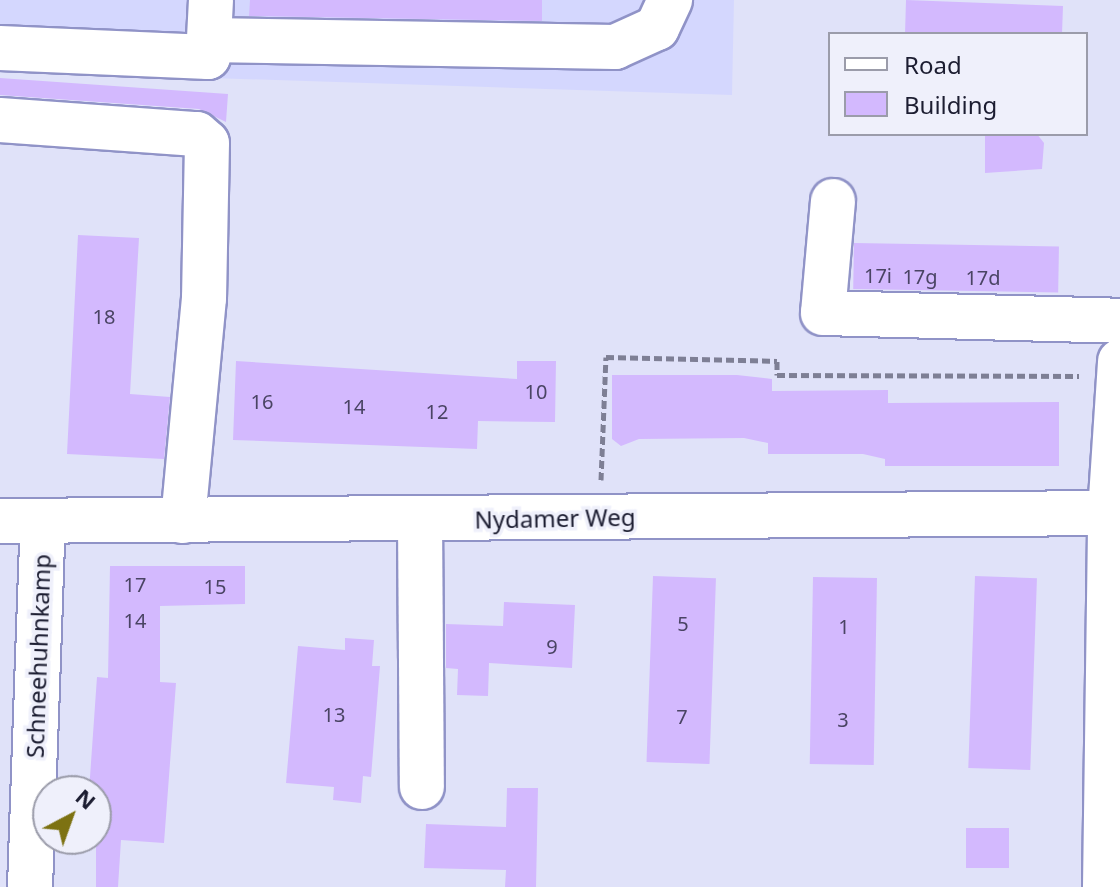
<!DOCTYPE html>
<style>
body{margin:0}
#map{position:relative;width:1120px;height:887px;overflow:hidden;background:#e0e2f9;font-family:"Noto Sans",sans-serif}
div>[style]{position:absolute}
.built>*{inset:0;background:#d4d7fe}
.building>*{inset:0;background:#d3b9fe;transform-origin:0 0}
.path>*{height:5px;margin-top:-2.5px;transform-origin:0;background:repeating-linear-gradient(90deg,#7e7f95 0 8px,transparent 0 12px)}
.roads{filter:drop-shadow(2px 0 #9093c7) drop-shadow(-2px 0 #9093c7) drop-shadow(0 2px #9093c7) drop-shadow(0 -2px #9093c7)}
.minor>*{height:44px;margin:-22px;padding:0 22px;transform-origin:22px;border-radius:22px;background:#fff}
span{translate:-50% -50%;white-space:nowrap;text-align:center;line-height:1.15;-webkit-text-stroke:7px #eff0fb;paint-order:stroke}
.number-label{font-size:20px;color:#4a4464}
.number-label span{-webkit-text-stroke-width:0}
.street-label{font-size:24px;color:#1c1d31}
.legend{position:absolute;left:828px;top:32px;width:260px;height:104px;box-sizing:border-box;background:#eff0fb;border:2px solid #9b9caa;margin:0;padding:10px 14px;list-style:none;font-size:24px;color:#1c1d31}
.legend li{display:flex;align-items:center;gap:16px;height:40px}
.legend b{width:40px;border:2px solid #9b9caa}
.north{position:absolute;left:32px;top:775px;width:80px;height:80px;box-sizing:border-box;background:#eff0fb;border:2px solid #9b9caa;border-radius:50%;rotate:41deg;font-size:22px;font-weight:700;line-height:32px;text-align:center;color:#1c1d31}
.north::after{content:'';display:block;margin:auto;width:28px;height:36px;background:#7d7212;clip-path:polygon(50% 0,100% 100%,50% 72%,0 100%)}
</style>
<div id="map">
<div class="built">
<i style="clip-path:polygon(0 0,734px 0,732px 95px,0 71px)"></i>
</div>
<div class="building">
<i style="clip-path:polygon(250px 0,542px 0,542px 21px,249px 16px)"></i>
<i style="clip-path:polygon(906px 0,1063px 6px,1062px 34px,905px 34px)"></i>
<i style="clip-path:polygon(0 78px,228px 94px,226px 122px,199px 109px,0 95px)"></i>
<i style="clip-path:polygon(985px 134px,1037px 134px,1044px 143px,1042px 169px,985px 173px)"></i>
<i style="clip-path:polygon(78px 235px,139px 238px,130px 394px,170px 397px,164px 459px,67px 454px)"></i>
<i style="left:854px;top:243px;width:205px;height:46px;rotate:1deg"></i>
<i style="clip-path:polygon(236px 361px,517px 379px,517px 361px,556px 361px,555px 422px,478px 421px,477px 449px,233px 440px)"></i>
<i style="clip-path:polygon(612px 375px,737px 375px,772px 379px,772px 391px,888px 390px,888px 403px,1059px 402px,1059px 466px,885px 466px,885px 459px,863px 454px,768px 454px,768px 443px,744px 438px,639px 439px,621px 446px,612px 439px)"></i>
<i style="clip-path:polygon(110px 566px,245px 566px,245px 604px,160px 606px,160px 682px,176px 683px,164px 843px,121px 840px,118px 887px,96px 887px,96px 791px,89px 791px,97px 677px,108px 678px)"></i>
<i style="left:653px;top:576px;width:63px;height:186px;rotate:2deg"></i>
<i style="left:975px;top:576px;width:62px;height:192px;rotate:2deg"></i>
<i style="left:813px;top:577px;width:64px;height:187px;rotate:1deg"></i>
<i style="clip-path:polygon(504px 602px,575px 605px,572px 668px,489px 663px,488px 696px,457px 695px,458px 669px,446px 668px,446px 624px,503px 626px)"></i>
<i style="clip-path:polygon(345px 638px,374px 640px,372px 666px,380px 666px,371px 777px,363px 776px,361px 803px,333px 800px,334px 787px,286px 783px,298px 646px,345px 650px)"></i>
<i style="clip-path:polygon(507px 788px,538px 788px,536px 887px,505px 887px,506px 870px,424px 868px,426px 824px,506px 827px)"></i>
<i style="left:966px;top:828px;width:43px;height:40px"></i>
</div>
<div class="path">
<i style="left:601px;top:480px;width:123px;rotate:-87.7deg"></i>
<i style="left:606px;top:357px;width:171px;rotate:1.3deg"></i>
<i style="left:777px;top:361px;width:14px;rotate:90deg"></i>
<i style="left:777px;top:375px;width:302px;rotate:0.2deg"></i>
</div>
<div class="roads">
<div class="minor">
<i style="left:209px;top:40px;width:406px;rotate:1deg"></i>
<i style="left:615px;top:47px;width:46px;rotate:-24.3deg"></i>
<i style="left:657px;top:28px;width:31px;rotate:-65deg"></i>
<i style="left:0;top:48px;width:208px;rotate:2.5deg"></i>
<i style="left:208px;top:57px;width:57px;rotate:-87deg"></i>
<i style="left:0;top:120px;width:197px;rotate:4.1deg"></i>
<i style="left:197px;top:134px;width:13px;rotate:42deg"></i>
<i style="left:207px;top:143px;width:155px;rotate:91.1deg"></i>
<i style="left:204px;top:298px;width:224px;rotate:95.4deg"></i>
<i style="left:833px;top:201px;width:112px;rotate:95.1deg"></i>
<i style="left:823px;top:313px;width:297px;rotate:1.5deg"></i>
<i style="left:420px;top:519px;width:268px;rotate:89.6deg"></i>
<i style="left:0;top:521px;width:1110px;rotate:-0.41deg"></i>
<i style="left:30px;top:887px;width:365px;rotate:-88deg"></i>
<i style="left:1105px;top:887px;width:374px;rotate:-89.2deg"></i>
<i style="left:1110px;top:513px;width:152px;rotate:-86.2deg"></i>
</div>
</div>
<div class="number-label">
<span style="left:878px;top:275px">17i</span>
<span style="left:920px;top:276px">17g</span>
<span style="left:983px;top:277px">17d</span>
<span style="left:104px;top:316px">18</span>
<span style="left:536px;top:391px">10</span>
<span style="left:262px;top:401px">16</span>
<span style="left:354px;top:406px">14</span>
<span style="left:437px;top:411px">12</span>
<span style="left:135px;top:584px">17</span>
<span style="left:215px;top:586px">15</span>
<span style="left:135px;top:620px">14</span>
<span style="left:683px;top:623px">5</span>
<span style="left:844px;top:626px">1</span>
<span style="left:552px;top:646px">9</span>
<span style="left:334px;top:714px">13</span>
<span style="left:682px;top:716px">7</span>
<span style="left:843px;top:719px">3</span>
</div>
<div class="street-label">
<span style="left:555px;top:518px;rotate:-1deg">Nydamer Weg</span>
<span style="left:38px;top:656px;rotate:-88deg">Schneehuhnkamp</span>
</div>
<ul class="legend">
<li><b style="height:10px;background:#fff"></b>Road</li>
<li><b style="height:22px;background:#d3b9fe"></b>Building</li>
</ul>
<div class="north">N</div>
</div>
